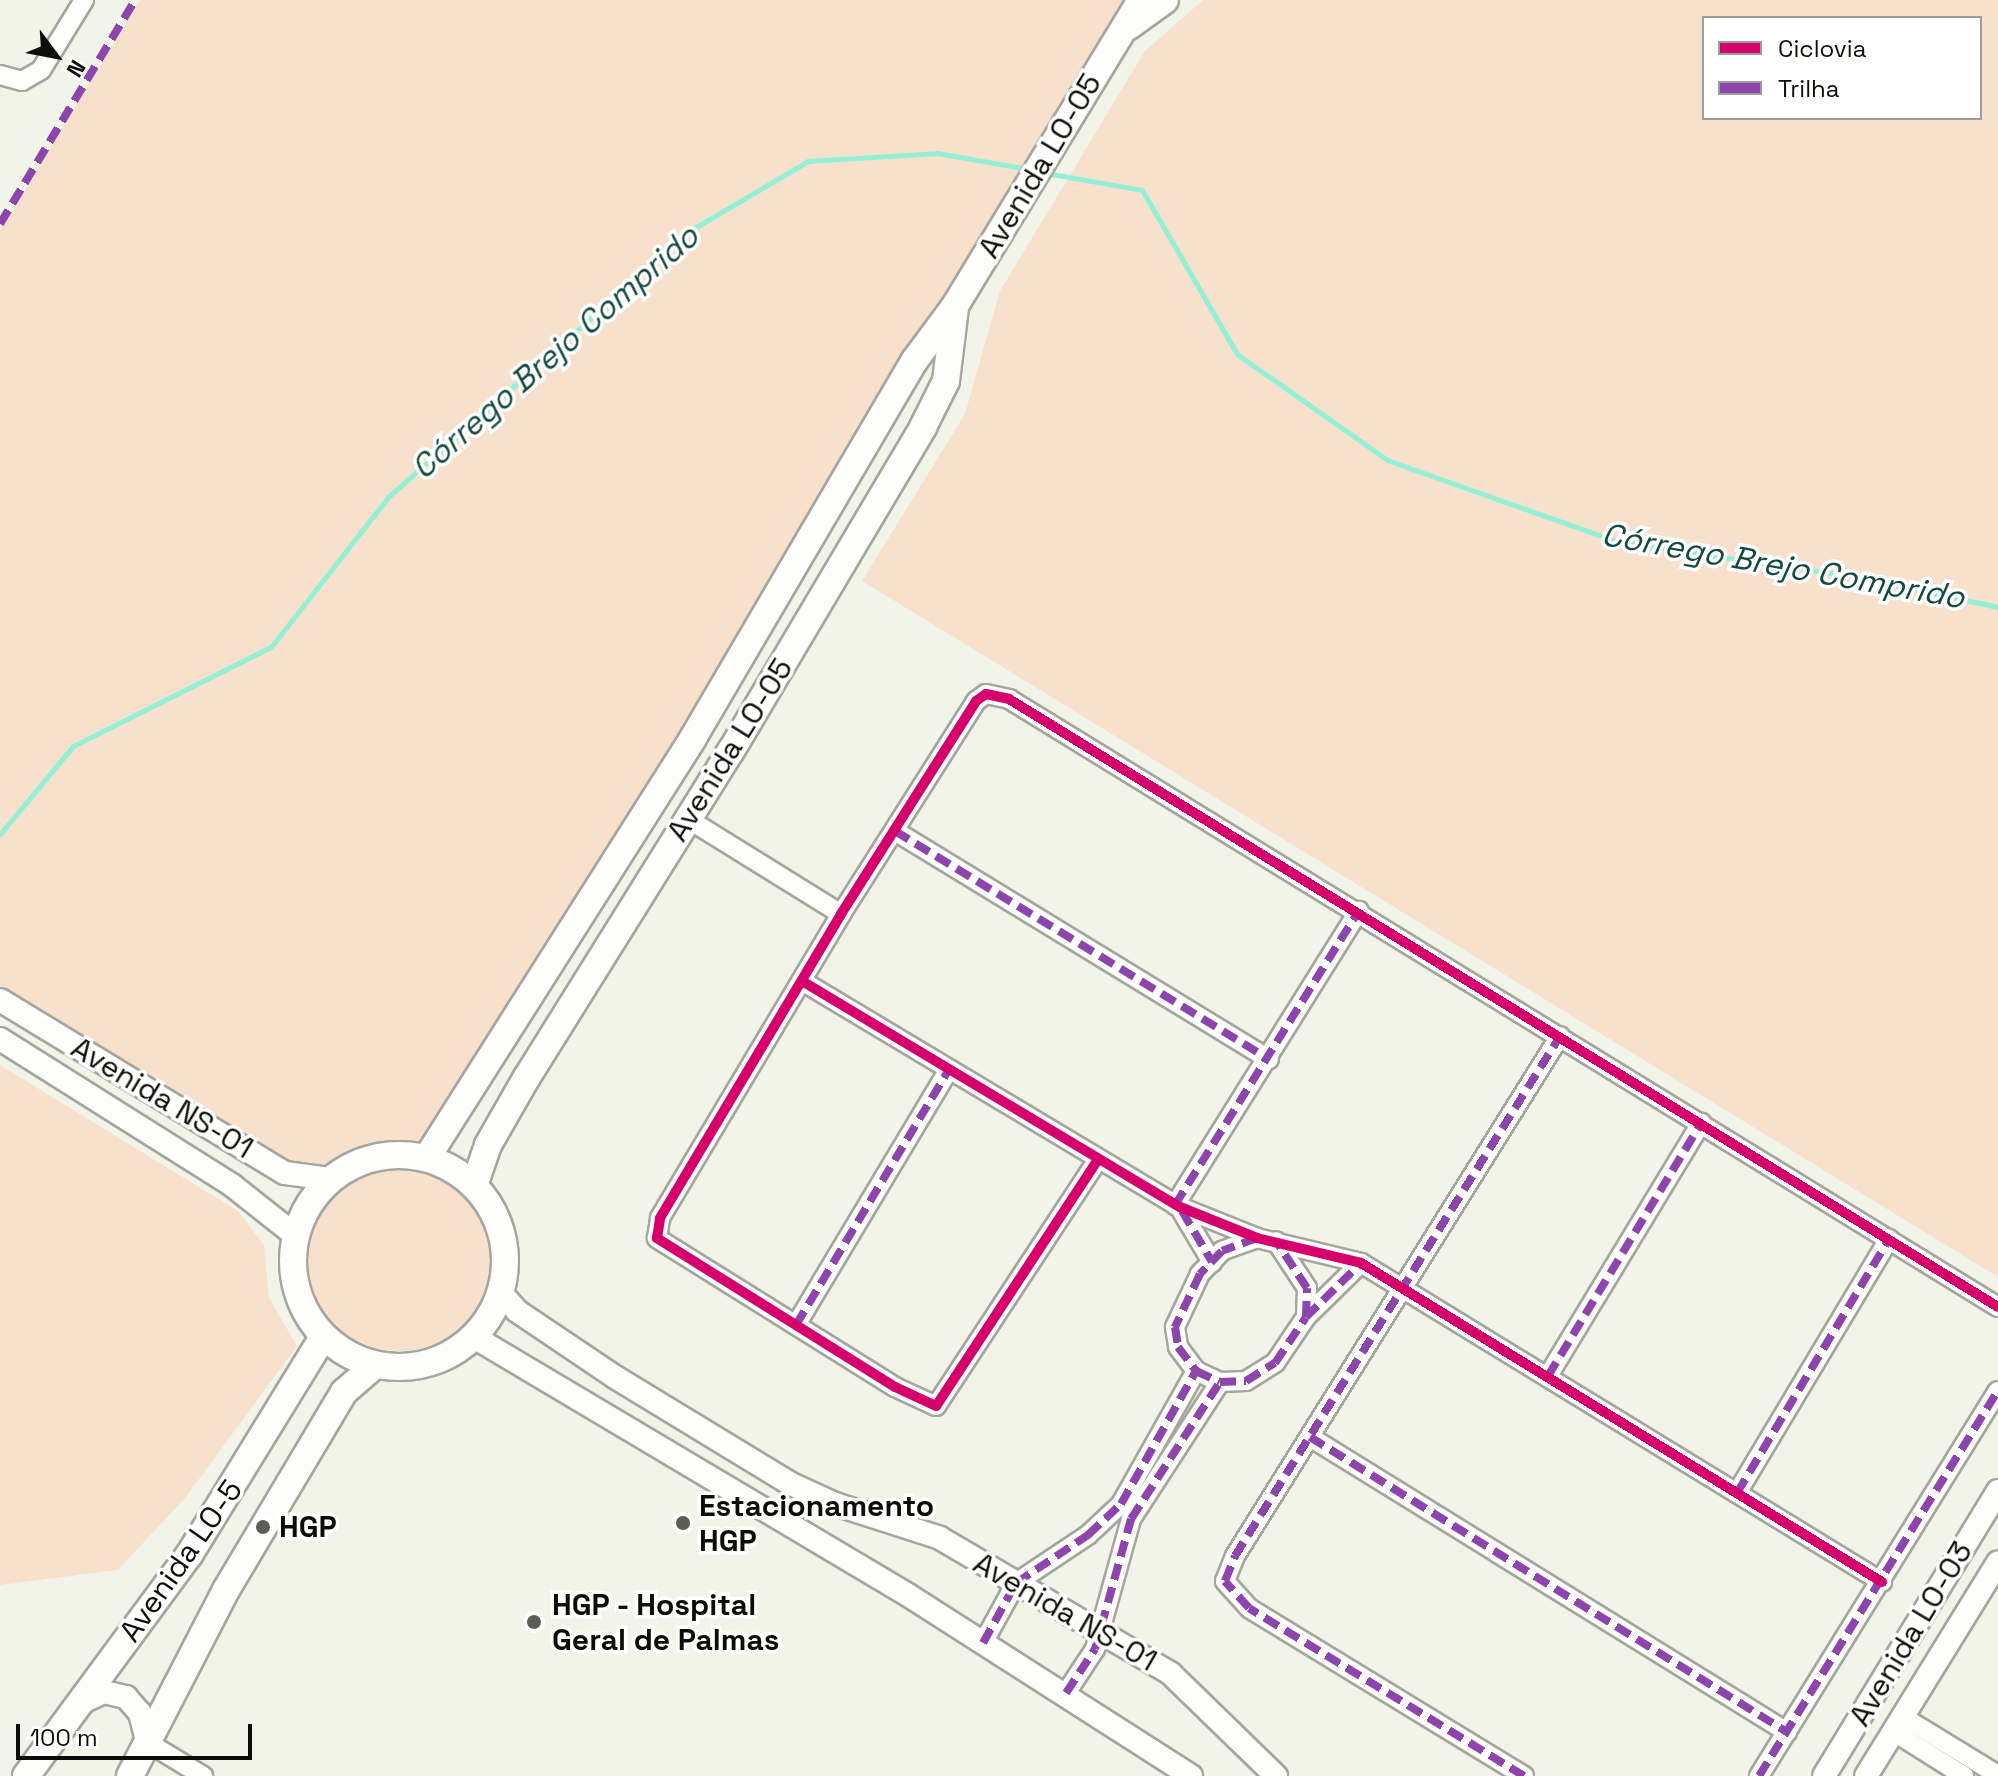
<!DOCTYPE html>
<meta charset="utf-8">
<style>
body{margin:0}
#map{position:relative;width:1998px;height:1776px;overflow:hidden;background:#f2f4e9;font-family:"Space Grotesk",sans-serif}
div>[style]{position:absolute}
.green>*{inset:0;background:#f7e0cc}
.round{border-radius:50%}
.stream>*{height:5px;margin:-2.5px;padding:0 2.5px;transform-origin:2.5px;border-radius:2.5px;background:#93f0d5}
.roads{filter:drop-shadow(2px 0 #a5a69e) drop-shadow(-2px 0 #a5a69e) drop-shadow(0 2px #a5a69e) drop-shadow(0 -2px #a5a69e)}
.minor>*{height:18px;margin:-9px;padding:0 9px;transform-origin:9px;border-radius:9px;background:#fdfdfc}
.tertiary>*{height:22px;margin:-11px;padding:0 11px;transform-origin:11px;border-radius:11px;background:#fdfdfc}
.secondary>*{height:26px;margin:-13px;padding:0 13px;transform-origin:13px;border-radius:13px;background:#fdfdfc}
.secondary>.ring{margin:-13px;padding:0;box-sizing:content-box;background:none;border:26px solid #fdfdfc;border-radius:50%}
.quiet>*{height:8px;margin-top:-4px;transform-origin:0;background:repeating-linear-gradient(90deg,#8e44ad 0 16px,transparent 0 24px)}
.cycleway>*{height:10px;margin:-5px;padding:0 5px;transform-origin:5px;border-radius:5px;background:#d6006c}
.dots>*{width:22px;height:22px;translate:-50% -50%;box-sizing:border-box;border:4px solid #fff;border-radius:50%}
span{translate:-50% -50%;white-space:nowrap;text-align:center;line-height:1.15;-webkit-text-stroke:7px #fff;paint-order:stroke}
.street-label{font-size:30px;color:#0c0d07}
.poi-label{font-size:30px;color:#0c0d07;font-weight:700}
.left{translate:0 -50%;text-align:left}
.water-label{font-size:32px;color:#114b3d;font-style:italic}
.legend{position:absolute;left:1702px;top:16px;width:280px;height:104px;box-sizing:border-box;background:#fff;border:2px solid #9e9e9c;margin:0;padding:10px 14px;list-style:none;font-size:24px;color:#0c0d07}
.legend li{display:flex;align-items:center;gap:16px;height:40px}
.legend b{width:40px;border:2px solid #9e9e9c}
.north{position:absolute;left:16px;top:16px;width:80px;height:80px;-webkit-text-stroke:6px #fff;paint-order:stroke;rotate:122deg;font-size:22px;font-weight:700;line-height:32px;text-align:center;color:#0c0d07}
.north::after{content:'';display:block;margin:auto;width:28px;height:36px;background:#0c0d07;clip-path:polygon(50% 0,100% 100%,50% 72%,0 100%)}
.scale{position:absolute;left:16px;top:1724px;width:236px;height:36px;box-sizing:border-box;border:4px solid #0c0d07;border-top:0;padding-left:10px;font-size:24px;line-height:28px;white-space:nowrap;color:#0c0d07;-webkit-text-stroke:6px #fff;paint-order:stroke}
</style>
<div id="map">
<div class="green">
<i style="clip-path:polygon(140px 0,1155px 0,465px 1123px,428px 1156px,377px 1155px,330px 1179px,285px 1173px,0 1000px,0 231px)"></i>
<i style="clip-path:polygon(evenodd,1203px 0,1998px 0,1998px 1277px,862px 581px,965px 414px,1000px 291px,1145px 51px,1203px 0,1704px 18px,1980px 18px,1980px 118px,1704px 118px,1704px 18px)"></i>
<i style="clip-path:polygon(0 1065px,238px 1211px,264px 1245px,269px 1298px,297px 1346px,185px 1498px,118px 1570px,0 1585px)"></i>
<i class="round" style="left:308px;top:1169px;width:182px;height:182px"></i>
</div>
<div class="stream">
<i style="left:1046px;top:173px;width:97px;rotate:10deg"></i>
<i style="left:1142px;top:190px;width:190px;rotate:59.9deg"></i>
<i style="left:1237px;top:354px;width:184px;rotate:35.2deg"></i>
<i style="left:1387px;top:460px;width:246px;rotate:19.5deg"></i>
<i style="left:1619px;top:542px;width:242px;rotate:8.3deg"></i>
<i style="left:1858px;top:577px;width:143px;rotate:12.1deg"></i>
<i style="left:0;top:834px;width:114px;rotate:-50.3deg"></i>
<i style="left:73px;top:746px;width:221px;rotate:-26.6deg"></i>
<i style="left:271px;top:647px;width:190px;rotate:-52deg"></i>
<i style="left:388px;top:497px;width:404px;rotate:-41.4deg"></i>
<i style="left:691px;top:230px;width:136px;rotate:-30.5deg"></i>
<i style="left:808px;top:161px;width:129px;rotate:-3.5deg"></i>
<i style="left:937px;top:153px;width:92px;rotate:10deg"></i>
</div>
<div class="roads">
<div class="minor">
<i style="left:0;top:75px;width:23px;rotate:15deg"></i>
<i style="left:22px;top:81px;width:22px;rotate:-30deg"></i>
<i style="left:41px;top:70px;width:82px;rotate:-58.4deg"></i>
<i style="left:688px;top:819px;width:180px;rotate:31.8deg"></i>
<i style="left:895px;top:831px;width:438px;rotate:31.4deg"></i>
<i style="left:802px;top:981px;width:440px;rotate:30.9deg"></i>
<i style="left:1180px;top:1207px;width:83px;rotate:21.9deg"></i>
<i style="left:1257px;top:1238px;width:107px;rotate:13.5deg"></i>
<i style="left:1361px;top:1263px;width:611px;rotate:31.48deg"></i>
<i style="left:1097px;top:1161px;width:293px;rotate:123.3deg"></i>
<i style="left:936px;top:1406px;width:45px;rotate:-155.1deg"></i>
<i style="left:895px;top:1387px;width:281px;rotate:-148deg"></i>
<i style="left:657px;top:1238px;width:20px;rotate:-81deg"></i>
<i style="left:660px;top:1218px;width:354px;rotate:-59.2deg"></i>
<i style="left:841px;top:914px;width:252px;rotate:-57.6deg"></i>
<i style="left:976px;top:701px;width:12px;rotate:-35deg"></i>
<i style="left:986px;top:694px;width:24px;rotate:12deg"></i>
<i style="left:1009px;top:699px;width:1161px;rotate:31.58deg"></i>
<i style="left:1175px;top:1205px;width:347px;rotate:-58deg"></i>
<i style="left:1181px;top:1210px;width:61px;rotate:59.2deg"></i>
<i style="left:1257px;top:1238px;width:37px;rotate:160deg"></i>
<i style="left:1222px;top:1251px;width:32px;rotate:134deg"></i>
<i style="left:1200px;top:1274px;width:59px;rotate:115.3deg"></i>
<i style="left:1175px;top:1327px;width:20px;rotate:81deg"></i>
<i style="left:1178px;top:1347px;width:30px;rotate:53deg"></i>
<i style="left:1196px;top:1371px;width:26px;rotate:25deg"></i>
<i style="left:1220px;top:1382px;width:26px;rotate:-2deg"></i>
<i style="left:1246px;top:1381px;width:34px;rotate:-32deg"></i>
<i style="left:1275px;top:1363px;width:55px;rotate:-56deg"></i>
<i style="left:1306px;top:1317px;width:29px;rotate:-88deg"></i>
<i style="left:1307px;top:1288px;width:56px;rotate:-123.4deg"></i>
<i style="left:1306px;top:1317px;width:77px;rotate:-44.5deg"></i>
<i style="left:796px;top:1325px;width:296px;rotate:-59.1deg"></i>
<i style="left:1548px;top:1376px;width:296px;rotate:-58.8deg"></i>
<i style="left:1310px;top:1437px;width:561px;rotate:31.73deg"></i>
<i style="left:1737px;top:1493px;width:296px;rotate:-59.1deg"></i>
<i style="left:983px;top:1643px;width:68px;rotate:-61.2deg"></i>
<i style="left:1016px;top:1583px;width:87px;rotate:-33.7deg"></i>
<i style="left:1088px;top:1535px;width:45px;rotate:-43.2deg"></i>
<i style="left:1121px;top:1504px;width:153px;rotate:-60.6deg"></i>
<i style="left:1066px;top:1693px;width:53px;rotate:-56.6deg"></i>
<i style="left:1095px;top:1649px;width:135px;rotate:-74.5deg"></i>
<i style="left:1131px;top:1519px;width:163px;rotate:-57deg"></i>
<i style="left:1903px;top:1717px;width:111px;rotate:31.4deg"></i>
<i style="left:1894px;top:1732px;width:83px;rotate:32.2deg"></i>
<i style="left:147px;top:1742px;width:66px;rotate:31.3deg"></i>
<i style="left:1524px;top:1776px;width:322px;rotate:-148.6deg"></i>
<i style="left:1249px;top:1608px;width:36px;rotate:-132deg"></i>
<i style="left:1225px;top:1581px;width:27px;rotate:-68deg"></i>
<i style="left:1235px;top:1556px;width:613px;rotate:-57.99deg"></i>
<i style="left:1759px;top:1776px;width:453px;rotate:-58.2deg"></i>
</div>
<div class="tertiary">
<i style="left:0;top:1000px;width:333px;rotate:31.3deg"></i>
<i style="left:285px;top:1173px;width:45px;rotate:7.6deg"></i>
<i style="left:0;top:1039px;width:275px;rotate:32.2deg"></i>
<i style="left:233px;top:1186px;width:79px;rotate:38.3deg"></i>
<i style="left:501px;top:1293px;width:24px;rotate:48deg"></i>
<i style="left:517px;top:1311px;width:118px;rotate:34deg"></i>
<i style="left:615px;top:1377px;width:204px;rotate:31.3deg"></i>
<i style="left:789px;top:1483px;width:51px;rotate:24.5deg"></i>
<i style="left:835px;top:1504px;width:110px;rotate:17.9deg"></i>
<i style="left:940px;top:1538px;width:267px;rotate:30.4deg"></i>
<i style="left:1170px;top:1673px;width:148px;rotate:44.2deg"></i>
<i style="left:474px;top:1337px;width:505px;rotate:30.73deg"></i>
<i style="left:908px;top:1595px;width:336px;rotate:32.6deg"></i>
<i style="left:78px;top:1704px;width:29px;rotate:-25deg"></i>
<i style="left:104px;top:1692px;width:23px;rotate:13deg"></i>
<i style="left:126px;top:1697px;width:21px;rotate:49deg"></i>
<i style="left:140px;top:1713px;width:30px;rotate:76deg"></i>
<i style="left:1824px;top:1776px;width:334px;rotate:-58.6deg"></i>
<i style="left:1866px;top:1776px;width:251px;rotate:-58.3deg"></i>
</div>
<div class="secondary">
<i style="left:1129px;top:26px;width:44px;rotate:-35.8deg"></i>
<i class="ring" style="left:293px;top:1155px;width:186px;height:186px"></i>
<i style="left:428px;top:1156px;width:495px;rotate:-57.6deg"></i>
<i style="left:693px;top:738px;width:438px;rotate:-59.6deg"></i>
<i style="left:915px;top:360px;width:67px;rotate:-53.5deg"></i>
<i style="left:955px;top:306px;width:358px;rotate:-58.7deg"></i>
<i style="left:475px;top:1183px;width:40px;rotate:-71.1deg"></i>
<i style="left:488px;top:1145px;width:78px;rotate:-60.2deg"></i>
<i style="left:527px;top:1077px;width:385px;rotate:-58deg"></i>
<i style="left:731px;top:751px;width:377px;rotate:-59.3deg"></i>
<i style="left:923px;top:427px;width:51px;rotate:-63.4deg"></i>
<i style="left:946px;top:381px;width:74px;rotate:-83deg"></i>
<i style="left:26px;top:1776px;width:275px;rotate:-53.6deg"></i>
<i style="left:189px;top:1555px;width:256px;rotate:-58.4deg"></i>
<i style="left:130px;top:1776px;width:209px;rotate:-62.7deg"></i>
<i style="left:226px;top:1590px;width:230px;rotate:-59.2deg"></i>
<i style="left:344px;top:1392px;width:40px;rotate:-41deg"></i>
</div>
</div>
<div class="quiet">
<i style="left:0;top:224px;width:262px;rotate:-58.9deg"></i>
<i style="left:895px;top:831px;width:438px;rotate:31.4deg"></i>
<i style="left:1175px;top:1205px;width:347px;rotate:-58deg"></i>
<i style="left:1182px;top:1211px;width:59px;rotate:59.5deg"></i>
<i style="left:1257px;top:1238px;width:37px;rotate:160deg"></i>
<i style="left:1222px;top:1251px;width:32px;rotate:134deg"></i>
<i style="left:1200px;top:1274px;width:59px;rotate:115.3deg"></i>
<i style="left:1175px;top:1327px;width:20px;rotate:81deg"></i>
<i style="left:1178px;top:1347px;width:30px;rotate:53deg"></i>
<i style="left:1196px;top:1371px;width:26px;rotate:25deg"></i>
<i style="left:1220px;top:1382px;width:26px;rotate:-2deg"></i>
<i style="left:1246px;top:1381px;width:34px;rotate:-32deg"></i>
<i style="left:1275px;top:1363px;width:55px;rotate:-56deg"></i>
<i style="left:1306px;top:1317px;width:29px;rotate:-88deg"></i>
<i style="left:1307px;top:1288px;width:53px;rotate:-123.4deg"></i>
<i style="left:1306px;top:1317px;width:77px;rotate:-44.5deg"></i>
<i style="left:796px;top:1325px;width:296px;rotate:-59.1deg"></i>
<i style="left:1548px;top:1376px;width:296px;rotate:-58.8deg"></i>
<i style="left:1310px;top:1437px;width:561px;rotate:31.73deg"></i>
<i style="left:1737px;top:1493px;width:296px;rotate:-59.1deg"></i>
<i style="left:983px;top:1643px;width:68px;rotate:-61.2deg"></i>
<i style="left:1016px;top:1583px;width:87px;rotate:-33.7deg"></i>
<i style="left:1088px;top:1535px;width:45px;rotate:-43.2deg"></i>
<i style="left:1121px;top:1504px;width:153px;rotate:-60.6deg"></i>
<i style="left:1066px;top:1693px;width:53px;rotate:-56.6deg"></i>
<i style="left:1095px;top:1649px;width:135px;rotate:-74.5deg"></i>
<i style="left:1131px;top:1519px;width:163px;rotate:-57deg"></i>
<i style="left:1524px;top:1776px;width:322px;rotate:-148.6deg"></i>
<i style="left:1249px;top:1608px;width:36px;rotate:-132deg"></i>
<i style="left:1225px;top:1581px;width:27px;rotate:-68deg"></i>
<i style="left:1235px;top:1556px;width:613px;rotate:-57.99deg"></i>
<i style="left:1759px;top:1776px;width:453px;rotate:-58.2deg"></i>
</div>
<div class="cycleway">
<i style="left:802px;top:981px;width:440px;rotate:30.9deg"></i>
<i style="left:1180px;top:1207px;width:83px;rotate:21.9deg"></i>
<i style="left:1257px;top:1238px;width:107px;rotate:13.5deg"></i>
<i style="left:1361px;top:1263px;width:611px;rotate:31.48deg"></i>
<i style="left:1097px;top:1161px;width:293px;rotate:123.3deg"></i>
<i style="left:936px;top:1406px;width:45px;rotate:-155.1deg"></i>
<i style="left:895px;top:1387px;width:281px;rotate:-148deg"></i>
<i style="left:657px;top:1238px;width:20px;rotate:-81deg"></i>
<i style="left:660px;top:1218px;width:354px;rotate:-59.2deg"></i>
<i style="left:841px;top:914px;width:252px;rotate:-57.6deg"></i>
<i style="left:976px;top:701px;width:12px;rotate:-35deg"></i>
<i style="left:986px;top:694px;width:24px;rotate:12deg"></i>
<i style="left:1009px;top:699px;width:1161px;rotate:31.58deg"></i>
</div>
<div class="dots">
<i style="left:683px;top:1523px;background:#5c5e56"></i>
<i style="left:263px;top:1527px;background:#5c5e56"></i>
<i style="left:534px;top:1622px;background:#5c5e56"></i>
</div>
<div class="street-label">
<span style="left:1040px;top:166px;rotate:-59deg">Avenida LO-05</span>
<span style="left:730px;top:750px;rotate:-58deg">Avenida LO-05</span>
<span style="left:162px;top:1098px;rotate:31deg">Avenida NS-01</span>
<span style="left:181px;top:1561px;rotate:-55deg">Avenida LO-5</span>
<span style="left:1065px;top:1612px;rotate:30deg">Avenida NS-01</span>
<span style="left:1911px;top:1634px;rotate:-59deg">Avenida LO-03</span>
</div>
<div class="poi-label">
<span class="left" style="left:699px;top:1523px">Estacionamento<br>HGP</span>
<span class="left" style="left:279px;top:1527px">HGP</span>
<span class="left" style="left:552px;top:1622px">HGP - Hospital<br>Geral de Palmas</span>
</div>
<div class="water-label">
<span style="left:555px;top:352px;rotate:-41deg">Córrego Brejo Comprido</span>
<span style="left:1783px;top:566px;rotate:10deg">Córrego Brejo Comprido</span>
</div>
<ul class="legend">
<li><b style="height:10px;background:#d6006c"></b>Ciclovia</li>
<li><b style="height:10px;background:#8e44ad"></b>Trilha</li>
</ul>
<div class="north">N</div>
<div class="scale">100 m</div>
</div>
